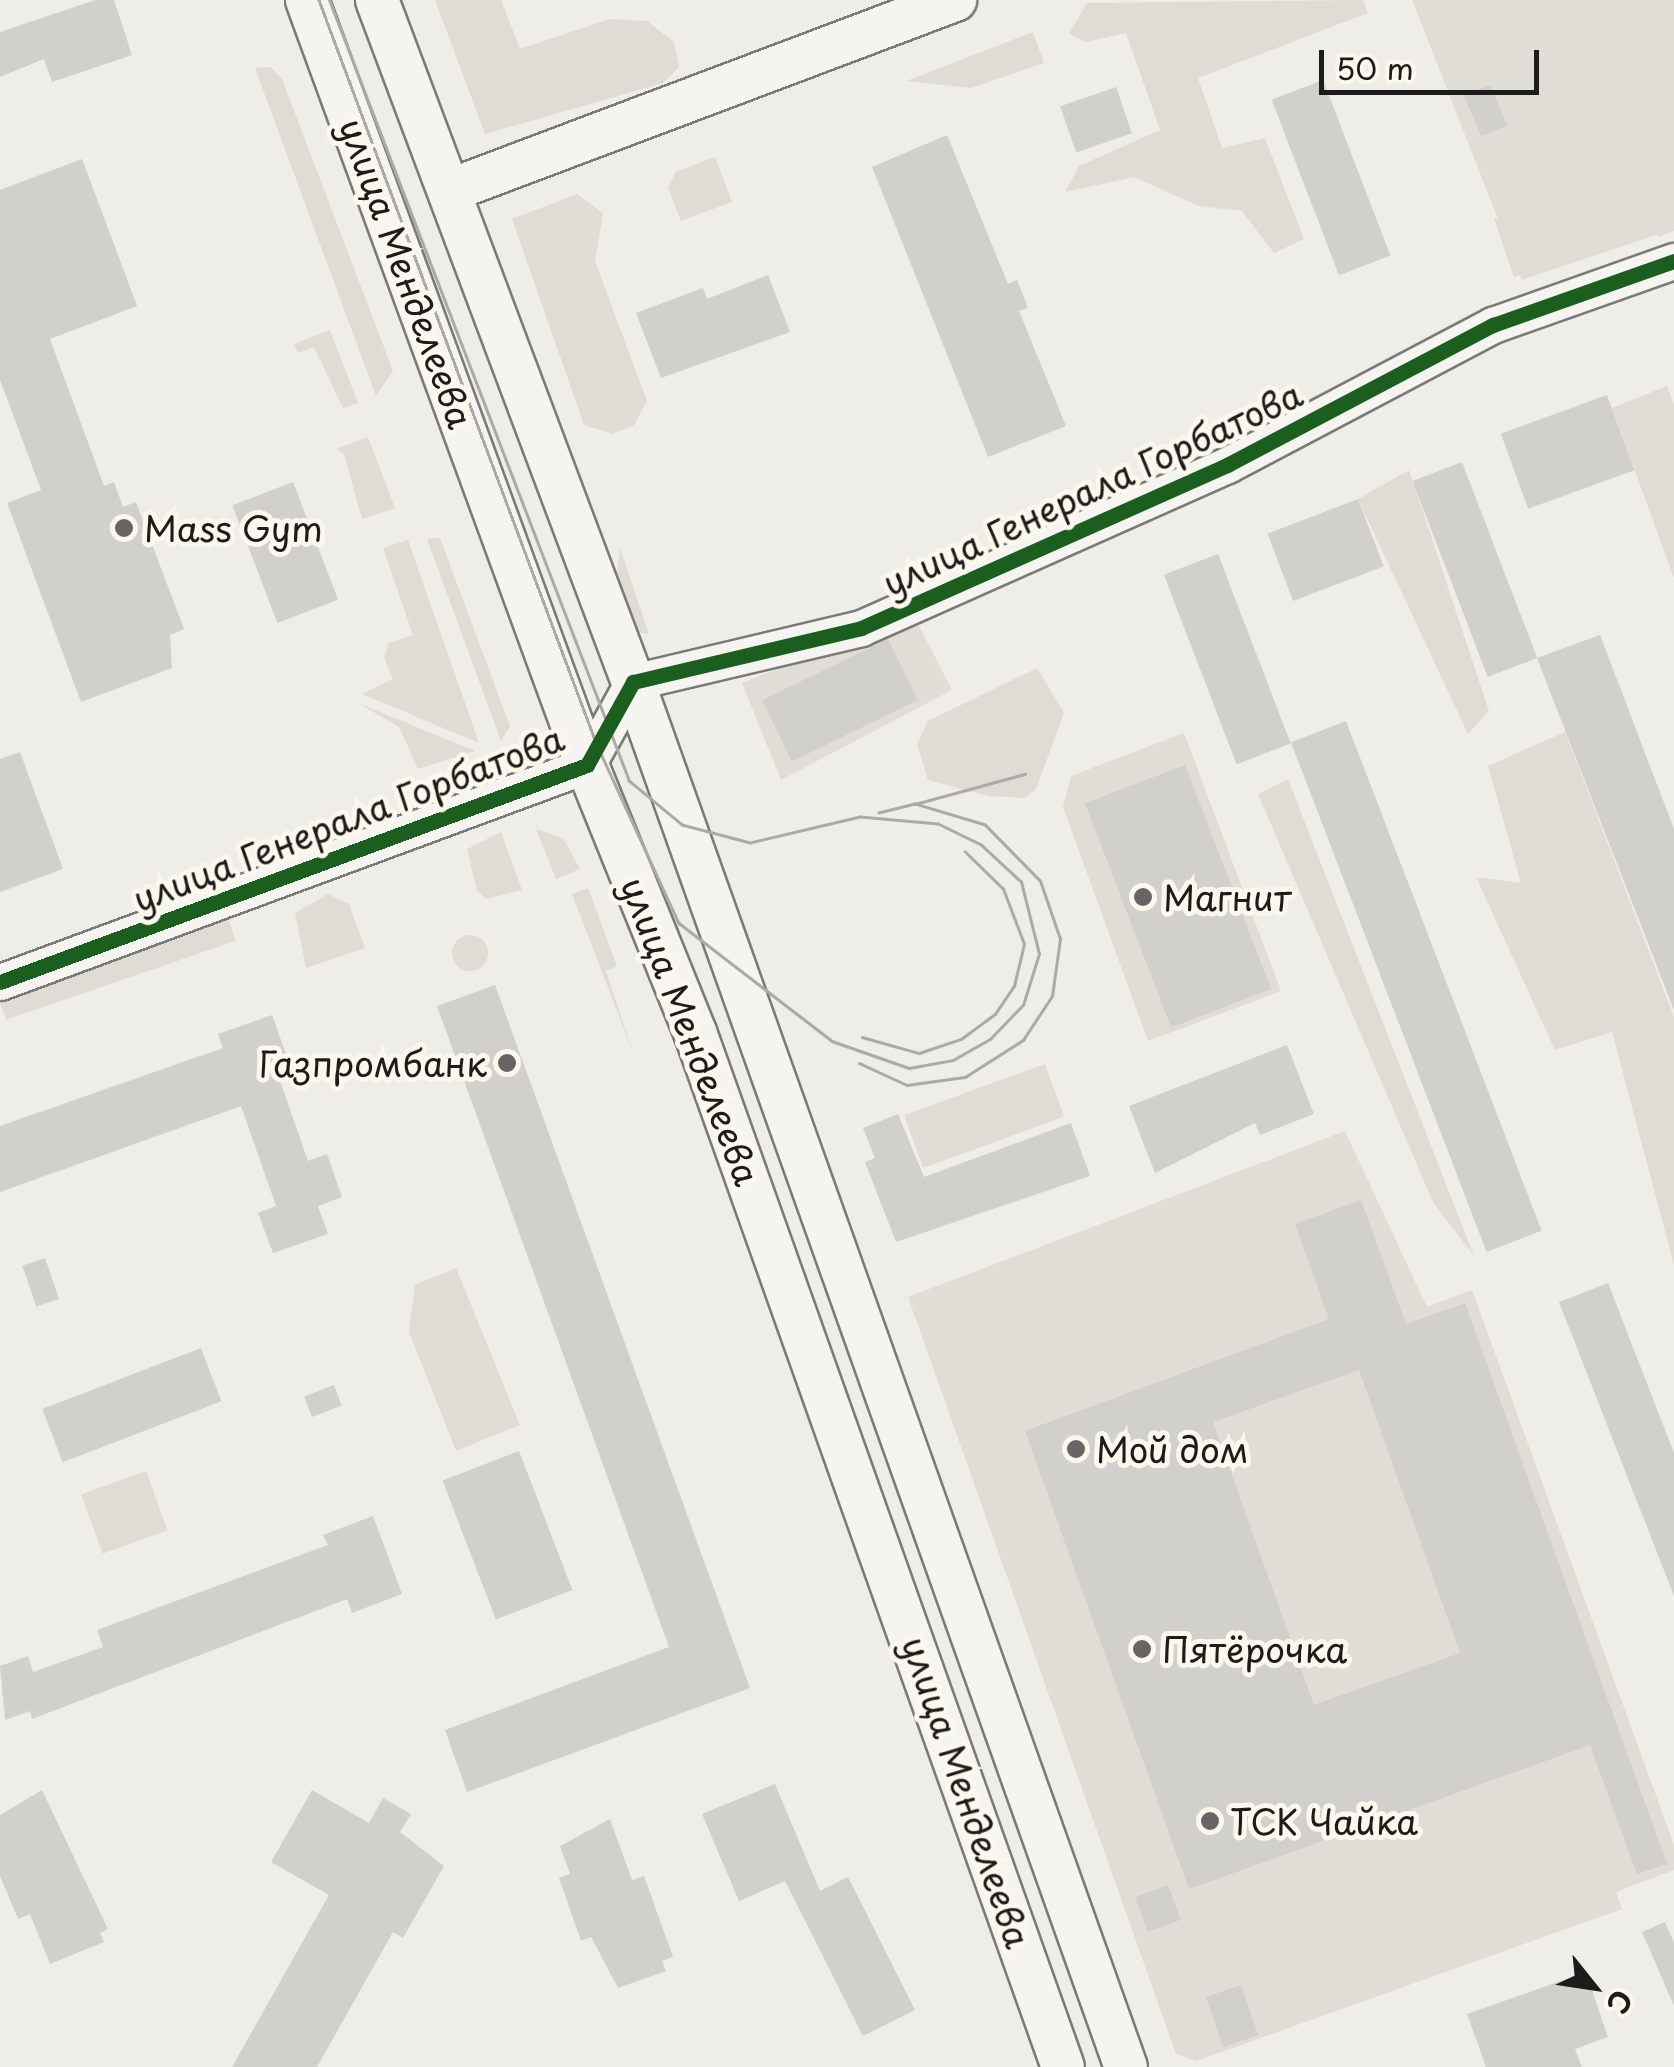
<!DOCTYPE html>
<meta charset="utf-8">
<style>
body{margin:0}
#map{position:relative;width:1674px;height:2067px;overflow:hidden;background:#eeede8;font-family:"Playpen Sans",sans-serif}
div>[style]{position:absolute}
.built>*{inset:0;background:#dfddd6}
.green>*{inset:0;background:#dfdcd5;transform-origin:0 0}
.round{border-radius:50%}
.building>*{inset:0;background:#d1d0cc;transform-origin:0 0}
.roads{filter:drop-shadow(2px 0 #7a7a78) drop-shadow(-2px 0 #7a7a78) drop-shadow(0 2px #7a7a78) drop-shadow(0 -2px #7a7a78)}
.minor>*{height:35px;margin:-17.5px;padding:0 17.5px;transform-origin:17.5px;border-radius:17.5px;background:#f5f4f0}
.major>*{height:42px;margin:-21px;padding:0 21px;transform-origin:21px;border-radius:21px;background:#f5f4f0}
.tram>*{height:2.5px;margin:-1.25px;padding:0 1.25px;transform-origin:1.25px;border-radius:1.25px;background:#abaaa7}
.cycleway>*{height:15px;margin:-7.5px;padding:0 7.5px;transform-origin:7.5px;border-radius:7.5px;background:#1b5e20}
.dots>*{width:28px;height:28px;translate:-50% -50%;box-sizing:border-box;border:5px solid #fbf7ec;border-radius:50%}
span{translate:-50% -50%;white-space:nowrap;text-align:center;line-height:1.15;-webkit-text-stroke:10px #fbf7ec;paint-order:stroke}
.street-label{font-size:35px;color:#1c1c1c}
.poi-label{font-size:35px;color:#1c1c1c}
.left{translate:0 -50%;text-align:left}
.right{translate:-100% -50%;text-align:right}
.north{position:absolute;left:1544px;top:1937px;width:100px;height:100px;-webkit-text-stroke:8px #fbf7ec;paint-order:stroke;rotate:120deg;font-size:28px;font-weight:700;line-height:40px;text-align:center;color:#1c1c1c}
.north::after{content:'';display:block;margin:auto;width:35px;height:45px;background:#1c1c1c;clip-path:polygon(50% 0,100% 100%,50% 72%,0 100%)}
.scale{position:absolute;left:1319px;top:50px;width:220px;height:45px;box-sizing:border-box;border:5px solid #1c1c1c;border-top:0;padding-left:12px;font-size:30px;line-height:35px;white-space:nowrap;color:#1c1c1c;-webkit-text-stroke:8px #fbf7ec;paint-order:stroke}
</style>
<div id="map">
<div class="built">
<i style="clip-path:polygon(1412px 0,1674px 0,1674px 229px,1522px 280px)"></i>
<i style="clip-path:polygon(913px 614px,952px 690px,781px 780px,742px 683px)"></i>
<i style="clip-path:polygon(1184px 733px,1281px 991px,1148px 1041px,1063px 807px,1071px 776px)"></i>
<i style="clip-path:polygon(1345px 1131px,1427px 1307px,1472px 1290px,1674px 1845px,1674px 1870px,1616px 1892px,1622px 1909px,1196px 2061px,1176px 2054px,908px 1297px)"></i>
</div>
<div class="green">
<i style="clip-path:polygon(435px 0,501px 0,520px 49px,610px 19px,647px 21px,674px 42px,679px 67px,663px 83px,485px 134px)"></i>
<i style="clip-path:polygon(1363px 0,1368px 13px,1198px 78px,1222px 148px,1265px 138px,1304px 239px,1274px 253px,1242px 211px,1199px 206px,1134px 177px,1065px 192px,1079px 166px,1160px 130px,1126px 33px,1085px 42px,1069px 33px,1087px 3px)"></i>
<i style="clip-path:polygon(1033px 32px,1044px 63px,971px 88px,906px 81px)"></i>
<i style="clip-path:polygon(271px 67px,282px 79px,393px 371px,376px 396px,255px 68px)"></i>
<i style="clip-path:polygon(1674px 153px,1674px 166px,1641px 179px,1657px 219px,1674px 213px,1674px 231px,1658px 237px,1627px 176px)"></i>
<i style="clip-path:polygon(715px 157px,732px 202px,681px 221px,668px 188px,676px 172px)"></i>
<i style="clip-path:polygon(1581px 189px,1589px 213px,1535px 270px,1514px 277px,1494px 219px)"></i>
<i style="clip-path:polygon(577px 194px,603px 213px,595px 261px,647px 401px,634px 425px,613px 434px,584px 425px,512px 219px)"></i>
<i style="clip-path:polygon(330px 330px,358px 403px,343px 408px,314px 347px,298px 353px,294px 344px)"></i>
<i style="clip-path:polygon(1667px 386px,1674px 405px,1674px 578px,1612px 408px)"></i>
<i style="clip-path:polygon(368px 437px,395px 508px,362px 519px,344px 454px,336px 449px)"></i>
<i style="clip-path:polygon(1409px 470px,1489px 711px,1468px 734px,1358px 499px)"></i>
<i style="clip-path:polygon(440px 538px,510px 726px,501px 741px,427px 539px)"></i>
<i style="clip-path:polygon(408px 540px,479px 743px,362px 694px,393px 679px,384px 658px,389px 643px,413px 635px,383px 548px)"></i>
<i style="clip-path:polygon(620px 548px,649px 634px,635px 632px,616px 583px)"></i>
<i style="clip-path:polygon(1037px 668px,1064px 713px,1036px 789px,1025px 798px,988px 796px,928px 780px,917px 744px,928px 721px)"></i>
<i style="clip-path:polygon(356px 702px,475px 751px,418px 769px,399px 727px)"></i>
<i style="clip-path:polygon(1565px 732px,1674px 1017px,1674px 1265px,1612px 1032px,1555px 1050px,1476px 877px,1521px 883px,1488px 766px)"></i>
<i style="clip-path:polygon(1288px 779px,1474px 1256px,1433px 1202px,1258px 794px)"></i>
<i style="clip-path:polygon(536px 829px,563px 838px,580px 869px,556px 879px)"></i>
<i style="clip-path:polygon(501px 832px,522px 890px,486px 899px,477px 891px,467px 849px)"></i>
<i style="clip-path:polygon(588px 888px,617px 966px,606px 971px,634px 1055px,572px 894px)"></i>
<i style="clip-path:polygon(328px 894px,349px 904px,365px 948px,306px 968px,295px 913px)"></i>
<i style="left:228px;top:918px;width:24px;height:243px;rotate:71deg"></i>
<i class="round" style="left:452px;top:935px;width:36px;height:36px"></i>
<i style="left:1045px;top:1064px;width:56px;height:150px;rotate:70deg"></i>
<i style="clip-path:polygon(456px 1268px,520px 1425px,456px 1451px,409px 1332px,415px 1285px)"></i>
<i style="left:146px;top:1471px;width:63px;height:69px;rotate:70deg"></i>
</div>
<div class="building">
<i style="clip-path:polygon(95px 0,114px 0,132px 55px,52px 82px,44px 59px,0 77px,0 32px)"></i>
<i style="left:1323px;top:80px;width:188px;height:55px;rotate:69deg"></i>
<i style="left:1490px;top:85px;width:44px;height:28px;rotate:67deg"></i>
<i style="left:1116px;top:87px;width:49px;height:59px;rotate:71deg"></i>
<i style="clip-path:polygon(947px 135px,1008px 284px,1017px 280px,1028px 308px,1019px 311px,1066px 426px,988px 457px,872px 167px)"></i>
<i style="clip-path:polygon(82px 159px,137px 306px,50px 339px,104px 486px,114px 482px,123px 507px,136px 502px,184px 629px,170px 635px,172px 668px,81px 702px,7px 503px,41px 490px,0 380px,0 190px)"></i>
<i style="clip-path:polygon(768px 275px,790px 332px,661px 378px,636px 313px,703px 288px,707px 299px)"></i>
<i style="left:1607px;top:395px;width:80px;height:113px;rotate:70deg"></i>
<i style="left:1462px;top:462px;width:210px;height:53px;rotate:69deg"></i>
<i style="left:293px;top:482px;width:126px;height:65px;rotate:69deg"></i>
<i style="left:1358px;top:499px;width:72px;height:97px;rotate:69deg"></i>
<i style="left:1218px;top:554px;width:203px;height:58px;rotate:69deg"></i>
<i style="clip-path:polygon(1600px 635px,1674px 829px,1674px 1010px,1537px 658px)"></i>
<i style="left:888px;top:639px;width:68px;height:140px;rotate:64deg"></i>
<i style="left:1346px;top:721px;width:546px;height:59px;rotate:69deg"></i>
<i style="clip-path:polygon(20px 752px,63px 869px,0 892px,0 759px)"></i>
<i style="left:1185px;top:765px;width:240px;height:107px;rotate:69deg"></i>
<i style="clip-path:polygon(495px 985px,750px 1688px,467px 1792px,445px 1730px,669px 1647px,437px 1006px)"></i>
<i style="clip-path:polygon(272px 1015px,287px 1057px,273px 1061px,308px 1161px,327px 1154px,342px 1197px,318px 1206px,328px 1234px,273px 1253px,258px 1213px,276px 1206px,241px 1106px,0 1192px,0 1126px,223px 1048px,218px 1034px)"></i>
<i style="clip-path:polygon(1287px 1045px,1314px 1114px,1260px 1135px,1255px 1123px,1155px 1173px,1129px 1106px)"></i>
<i style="clip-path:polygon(898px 1114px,924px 1177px,1071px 1123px,1090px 1176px,896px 1242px,865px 1162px,875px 1158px,863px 1128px)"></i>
<i style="clip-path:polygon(evenodd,1361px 1200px,1406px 1324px,1465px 1303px,1667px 1864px,1637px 1874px,1590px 1745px,1189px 1889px,1025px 1431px,1329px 1319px,1295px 1224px,1361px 1200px,1359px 1370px,1460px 1653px,1314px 1705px,1213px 1422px,1359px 1370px)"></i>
<i style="left:45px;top:1258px;width:43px;height:24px;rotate:71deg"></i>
<i style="clip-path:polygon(1608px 1283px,1674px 1453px,1674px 1596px,1559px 1302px)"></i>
<i style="left:201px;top:1348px;width:57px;height:170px;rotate:69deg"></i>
<i style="left:334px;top:1385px;width:22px;height:32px;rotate:69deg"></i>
<i style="left:519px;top:1451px;width:149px;height:82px;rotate:69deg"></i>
<i style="clip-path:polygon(373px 1516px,402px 1594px,352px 1613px,347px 1599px,32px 1719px,30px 1711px,5px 1720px,0 1666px,28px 1656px,33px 1672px,103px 1647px,97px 1630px,328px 1545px,323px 1535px)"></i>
<i style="clip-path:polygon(775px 1784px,820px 1891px,848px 1877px,915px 2010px,863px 2036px,785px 1881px,739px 1901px,702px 1814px)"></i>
<i style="clip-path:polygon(42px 1790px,108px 1929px,100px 1933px,104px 1942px,50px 1964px,30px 1914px,18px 1919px,0 1876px,0 1815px)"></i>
<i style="clip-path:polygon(312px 1790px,369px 1823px,383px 1798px,411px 1814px,400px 1832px,444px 1866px,403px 1938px,393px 1932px,317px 2067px,232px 2067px,329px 1895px,271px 1862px)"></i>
<i style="clip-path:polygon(610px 1819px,632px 1880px,644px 1876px,673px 1957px,662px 1961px,666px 1971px,618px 1988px,591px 1937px,581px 1941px,559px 1878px,570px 1874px,560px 1846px)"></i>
<i style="left:1168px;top:1885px;width:37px;height:35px;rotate:70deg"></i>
<i style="clip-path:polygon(1665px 1922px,1674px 1943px,1674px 2006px,1642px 1932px)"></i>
<i style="clip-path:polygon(1586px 1972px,1608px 2037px,1575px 2049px,1582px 2067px,1486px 2067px,1467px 2014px)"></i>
<i style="left:1241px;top:1985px;width:53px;height:37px;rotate:71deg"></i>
</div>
<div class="roads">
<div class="minor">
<i style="left:0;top:982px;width:626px;rotate:-20.29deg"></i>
<i style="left:587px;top:765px;width:95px;rotate:-61deg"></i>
<i style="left:633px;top:682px;width:234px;rotate:-13.3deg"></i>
<i style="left:861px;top:628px;width:401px;rotate:-24deg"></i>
<i style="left:1227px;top:465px;width:301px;rotate:-27.8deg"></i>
<i style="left:1493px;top:325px;width:192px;rotate:-19.5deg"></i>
</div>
<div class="major">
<i style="left:307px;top:0;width:815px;rotate:69.9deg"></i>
<i style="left:587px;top:765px;width:288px;rotate:68deg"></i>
<i style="left:695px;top:1032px;width:1098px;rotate:70.43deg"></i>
<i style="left:377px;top:0;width:728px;rotate:69.43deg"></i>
<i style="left:633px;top:682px;width:1470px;rotate:70.41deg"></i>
<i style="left:451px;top:190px;width:539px;rotate:-20.66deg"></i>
</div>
</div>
<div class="tram">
<i style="left:319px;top:0;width:795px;rotate:69.54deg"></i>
<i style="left:597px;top:745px;width:196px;rotate:65.3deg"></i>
<i style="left:679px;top:923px;width:193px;rotate:37.6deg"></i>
<i style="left:832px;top:1041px;width:82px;rotate:19.3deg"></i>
<i style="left:909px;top:1068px;width:45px;rotate:-10.3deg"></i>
<i style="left:953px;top:1060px;width:43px;rotate:-29.6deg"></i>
<i style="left:990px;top:1039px;width:47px;rotate:-45.9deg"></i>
<i style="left:1023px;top:1005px;width:53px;rotate:-72.6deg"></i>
<i style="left:1039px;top:954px;width:74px;rotate:-104deg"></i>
<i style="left:1021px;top:882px;width:54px;rotate:-137.2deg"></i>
<i style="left:981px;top:845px;width:48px;rotate:-154deg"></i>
<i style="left:938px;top:824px;width:78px;rotate:-174.9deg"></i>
<i style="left:860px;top:817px;width:113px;rotate:166.7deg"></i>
<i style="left:750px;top:843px;width:70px;rotate:-165.2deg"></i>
<i style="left:682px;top:825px;width:69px;rotate:-140.3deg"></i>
<i style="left:629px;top:781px;width:837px;rotate:-111.01deg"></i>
<i style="left:915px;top:804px;width:114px;rotate:-15.3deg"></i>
<i style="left:862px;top:1037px;width:59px;rotate:15.7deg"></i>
<i style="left:919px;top:1053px;width:44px;rotate:-18.4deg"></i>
<i style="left:961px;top:1039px;width:42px;rotate:-36.3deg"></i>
<i style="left:995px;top:1014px;width:34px;rotate:-56deg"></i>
<i style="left:1014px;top:986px;width:43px;rotate:-76.6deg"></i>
<i style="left:1024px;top:944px;width:59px;rotate:-110.9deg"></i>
<i style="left:1003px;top:889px;width:53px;rotate:-135.8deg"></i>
<i style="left:859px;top:1063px;width:53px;rotate:24.6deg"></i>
<i style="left:907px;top:1085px;width:59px;rotate:-7.9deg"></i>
<i style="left:965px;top:1077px;width:69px;rotate:-32.5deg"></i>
<i style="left:1023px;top:1040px;width:53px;rotate:-56.6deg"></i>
<i style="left:1052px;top:996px;width:58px;rotate:-82deg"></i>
<i style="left:1060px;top:939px;width:61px;rotate:-109deg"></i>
<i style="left:1040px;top:881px;width:78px;rotate:-134.5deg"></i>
<i style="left:985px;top:825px;width:73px;rotate:-163.3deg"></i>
<i style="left:915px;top:804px;width:37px;rotate:166deg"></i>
</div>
<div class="cycleway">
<i style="left:0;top:982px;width:626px;rotate:-20.29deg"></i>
<i style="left:587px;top:765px;width:95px;rotate:-61deg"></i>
<i style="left:633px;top:682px;width:234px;rotate:-13.3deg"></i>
<i style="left:861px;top:628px;width:401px;rotate:-24deg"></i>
<i style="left:1227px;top:465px;width:301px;rotate:-27.8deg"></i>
<i style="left:1493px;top:325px;width:192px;rotate:-19.5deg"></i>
</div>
<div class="dots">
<i style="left:124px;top:528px;background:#666563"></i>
<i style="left:1143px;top:897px;background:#666563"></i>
<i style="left:507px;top:1063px;background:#666563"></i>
<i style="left:1076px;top:1449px;background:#666563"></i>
<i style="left:1142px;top:1649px;background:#666563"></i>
<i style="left:1210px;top:1821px;background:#666563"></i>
</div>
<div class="street-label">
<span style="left:407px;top:273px;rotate:70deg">улица Менделеева</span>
<span style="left:1092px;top:488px;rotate:-25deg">улица Генерала Горбатова</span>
<span style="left:348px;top:818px;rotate:-21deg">улица Генерала Горбатова</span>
<span style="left:691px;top:1031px;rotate:69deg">улица Менделеева</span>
<span style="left:967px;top:1792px;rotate:71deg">улица Менделеева</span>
</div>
<div class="poi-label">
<span class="left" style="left:144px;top:528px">Mass Gym</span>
<span class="left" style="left:1163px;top:897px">Магнит</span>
<span class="right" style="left:487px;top:1063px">Газпромбанк</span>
<span class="left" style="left:1096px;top:1449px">Мой дом</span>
<span class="left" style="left:1162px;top:1649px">Пятёрочка</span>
<span class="left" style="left:1230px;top:1821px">ТСК Чайка</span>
</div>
<div class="north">С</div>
<div class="scale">50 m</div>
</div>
